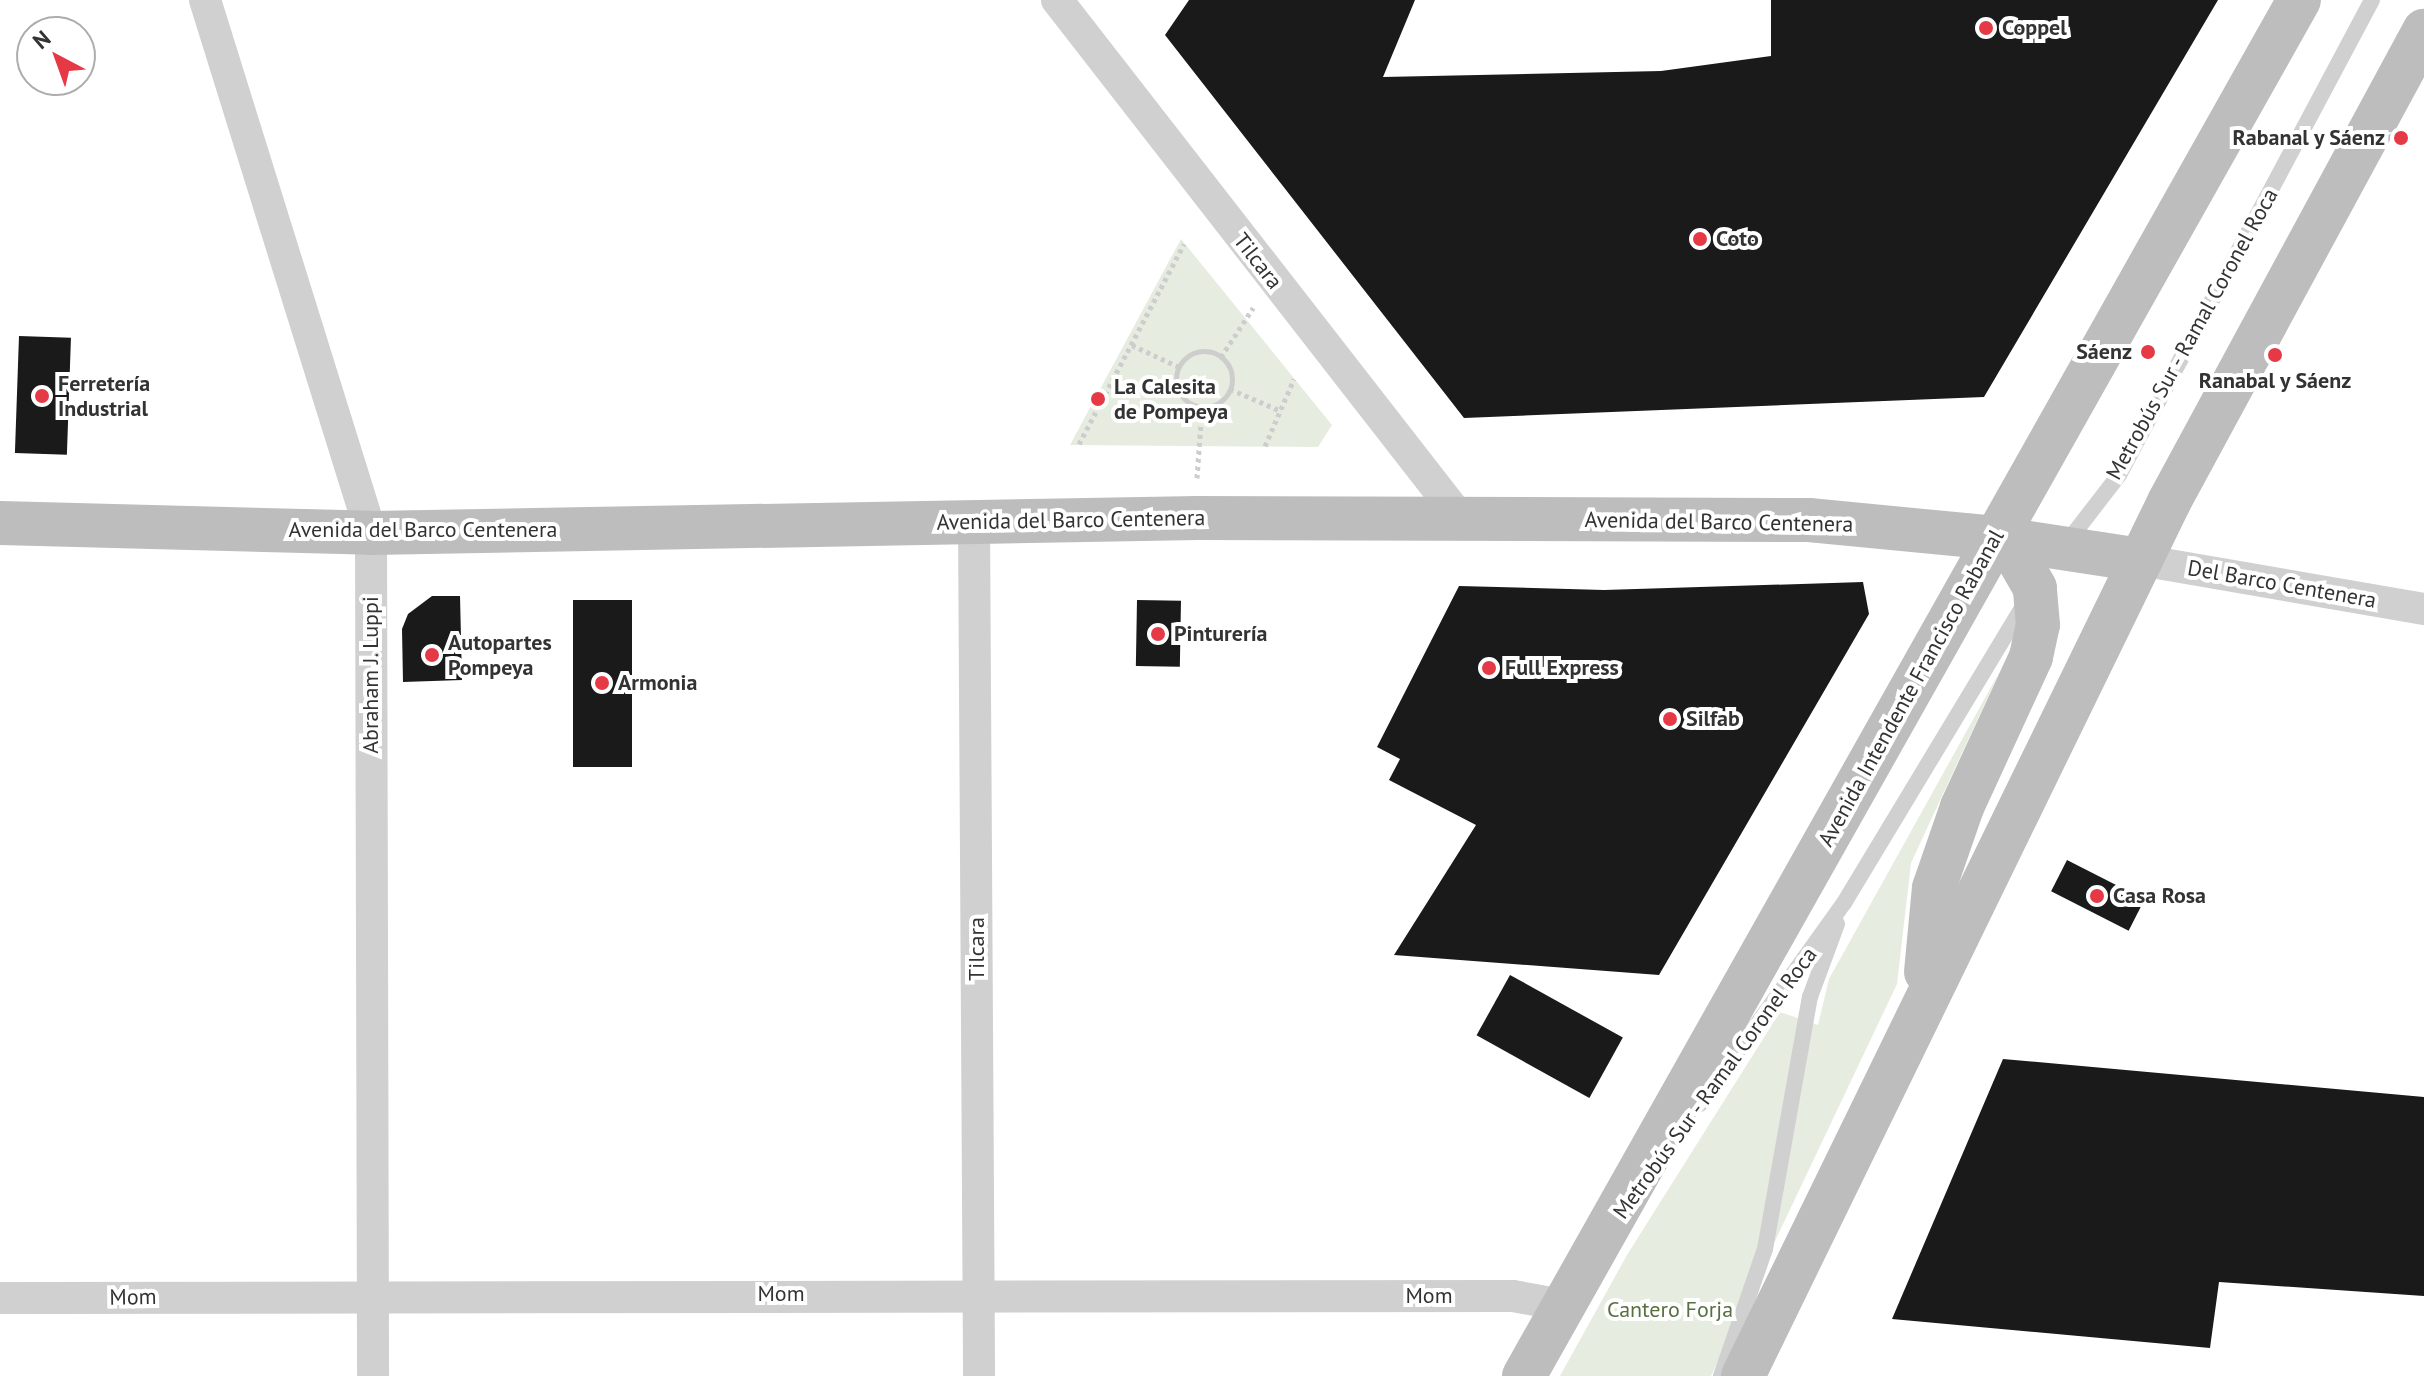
<!DOCTYPE html>
<meta charset="utf-8">
<style>
body{margin:0}
#map{position:relative;width:2424px;height:1376px;overflow:hidden;background:#fff;font-family:"PT Sans",sans-serif}
div>[style]{position:absolute}
.green>*{inset:0;background:#e6ecdf}
.building>*{inset:0;background:#1a1a1a;transform-origin:0 0}
.path>*{height:5px;margin-top:-2.5px;transform-origin:0;background:repeating-linear-gradient(90deg,#cdcdcd 0 4px,transparent 0 8px)}
.path>.ring{margin:-2.5px;padding:0;box-sizing:content-box;background:none;border:5px solid #cdcdcd;border-radius:50%}
.service>*{height:16px;margin:-8px;padding:0 8px;transform-origin:8px;border-radius:8px;background:#d0d0d0}
.minor>*{height:32px;margin:-16px;padding:0 16px;transform-origin:16px;border-radius:16px;background:#d0d0d0}
.secondary>*{height:44px;margin:-22px;padding:0 22px;transform-origin:22px;border-radius:22px;background:#bdbdbd}
.dots>*{width:22px;height:22px;translate:-50% -50%;box-sizing:border-box;border:4px solid #fff;border-radius:50%}
span{translate:-50% -50%;white-space:nowrap;text-align:center;line-height:1.15;-webkit-text-stroke:8px #fff;paint-order:stroke}
.poi-label{font-size:22px;color:#333;font-weight:700}
.left{translate:0 -50%;text-align:left}
.right{translate:-100% -50%;text-align:right}
.street-label{font-size:22px;color:#333}
.park-label{font-size:22px;color:#56703f}
.north{position:absolute;left:16px;top:16px;width:80px;height:80px;box-sizing:border-box;background:#fff;border:2px solid #adadad;border-radius:50%;rotate:319deg;font-size:22px;font-weight:700;line-height:32px;text-align:center;color:#333}
.north::after{content:'';display:block;margin:auto;width:28px;height:36px;background:#e63946;clip-path:polygon(50% 0,100% 100%,50% 72%,0 100%)}
</style>
<div id="map">
<div class="green">
<i style="clip-path:polygon(1181px 239px,1332px 425px,1318px 447px,1070px 445px)"></i>
<i style="clip-path:polygon(2000px 671px,1911px 863px,1897px 984px,1711px 1376px,1560px 1376px,1627px 1255px,1780px 1012px,1818px 1025px,1829px 979px)"></i>
</div>
<div class="building">
<i style="clip-path:polygon(1189px 0,1415px 0,1383px 77px,1661px 71px,1771px 56px,1771px 0,2218px 0,1984px 397px,1464px 418px,1165px 35px)"></i>
<i style="left:19px;top:336px;width:52px;height:117px;rotate:2deg"></i>
<i style="clip-path:polygon(1863px 582px,1869px 614px,1659px 975px,1394px 955px,1476px 825px,1389px 780px,1400px 759px,1377px 747px,1459px 586px,1604px 590px)"></i>
<i style="clip-path:polygon(432px 596px,460px 596px,462px 680px,403px 682px,402px 629px,408px 614px)"></i>
<i style="left:573px;top:600px;width:59px;height:167px"></i>
<i style="left:1137px;top:600px;width:44px;height:66px;rotate:1deg"></i>
<i style="left:2067px;top:860px;width:87px;height:35px;rotate:27deg"></i>
<i style="left:1510px;top:975px;width:129px;height:69px;rotate:29deg"></i>
<i style="clip-path:polygon(2003px 1059px,2424px 1097px,2424px 1296px,2219px 1282px,2210px 1348px,1892px 1319px)"></i>
</div>
<div class="path">
<i style="left:1132px;top:345px;width:52px;rotate:25.1deg"></i>
<i class="ring" style="left:1176px;top:351px;width:51px;height:51px"></i>
<i style="left:1221px;top:357px;width:59px;rotate:-56.9deg"></i>
<i style="left:1230px;top:389px;width:56px;rotate:23.3deg"></i>
<i style="left:1079px;top:444px;width:226px;rotate:-62.3deg"></i>
<i style="left:1265px;top:446px;width:73px;rotate:-66.6deg"></i>
<i style="left:1197px;top:478px;width:70px;rotate:-85.9deg"></i>
</div>
<div class="service">
<i style="left:2065px;top:545px;width:88px;rotate:-52.4deg"></i>
<i style="left:2119px;top:475px;width:538px;rotate:-61.96deg"></i>
<i style="left:1700px;top:1104px;width:247px;rotate:-54.4deg"></i>
<i style="left:1844px;top:903px;width:354px;rotate:-58.9deg"></i>
<i style="left:1721px;top:1376px;width:134px;rotate:-70.9deg"></i>
<i style="left:1765px;top:1249px;width:256px;rotate:-79.9deg"></i>
<i style="left:1810px;top:997px;width:78px;rotate:-69.7deg"></i>
</div>
<div class="minor">
<i style="left:205px;top:0;width:558px;rotate:72.7deg"></i>
<i style="left:371px;top:533px;width:843px;rotate:89.86deg"></i>
<i style="left:1057px;top:0;width:658px;rotate:52.1deg"></i>
<i style="left:974px;top:521px;width:855px;rotate:89.66deg"></i>
<i style="left:2140px;top:560px;width:288px;rotate:9.8deg"></i>
<i style="left:0;top:1298px;width:1513px;rotate:-0.08deg"></i>
<i style="left:1513px;top:1296px;width:50px;rotate:10.4deg"></i>
</div>
<div class="secondary">
<i style="left:0;top:523px;width:371px;rotate:1.5deg"></i>
<i style="left:371px;top:533px;width:827px;rotate:-1.04deg"></i>
<i style="left:1198px;top:518px;width:611px;rotate:0.19deg"></i>
<i style="left:1809px;top:520px;width:188px;rotate:5.5deg"></i>
<i style="left:1996px;top:538px;width:146px;rotate:8.7deg"></i>
<i style="left:1926px;top:972px;width:84px;rotate:-84.6deg"></i>
<i style="left:1934px;top:888px;width:86px;rotate:-70.9deg"></i>
<i style="left:1962px;top:807px;width:165px;rotate:-65.3deg"></i>
<i style="left:2031px;top:657px;width:33px;rotate:-78deg"></i>
<i style="left:2038px;top:625px;width:37px;rotate:-95deg"></i>
<i style="left:2035px;top:588px;width:39px;rotate:-120deg"></i>
<i style="left:2015px;top:554px;width:25px;rotate:-140deg"></i>
<i style="left:1524px;top:1376px;width:1579px;rotate:-60.61deg"></i>
<i style="left:1743px;top:1376px;width:972px;rotate:-64.01deg"></i>
<i style="left:2169px;top:502px;width:536px;rotate:-61.57deg"></i>
</div>
<div class="dots">
<i style="left:1986px;top:28px;background:#e63946"></i>
<i style="left:2401px;top:138px;background:#e63946"></i>
<i style="left:1700px;top:239px;background:#e63946"></i>
<i style="left:2148px;top:352px;background:#e63946"></i>
<i style="left:2275px;top:355px;background:#e63946"></i>
<i style="left:42px;top:396px;background:#e63946"></i>
<i style="left:1098px;top:399px;background:#e63946"></i>
<i style="left:1158px;top:634px;background:#e63946"></i>
<i style="left:432px;top:655px;background:#e63946"></i>
<i style="left:1489px;top:668px;background:#e63946"></i>
<i style="left:602px;top:683px;background:#e63946"></i>
<i style="left:1670px;top:719px;background:#e63946"></i>
<i style="left:2097px;top:896px;background:#e63946"></i>
</div>
<div class="poi-label">
<span class="left" style="left:2002px;top:28px">Coppel</span>
<span class="right" style="left:2385px;top:138px">Rabanal y Sáenz</span>
<span class="left" style="left:1716px;top:239px">Coto</span>
<span class="right" style="left:2132px;top:352px">Sáenz</span>
<span style="left:2275px;top:381px">Ranabal y Sáenz</span>
<span class="left" style="left:58px;top:396px">Ferretería<br>Industrial</span>
<span class="left" style="left:1114px;top:399px">La Calesita<br>de Pompeya</span>
<span class="left" style="left:1174px;top:634px">Pinturería</span>
<span class="left" style="left:448px;top:655px">Autopartes<br>Pompeya</span>
<span class="left" style="left:1505px;top:668px">Full Express</span>
<span class="left" style="left:618px;top:683px">Armonia</span>
<span class="left" style="left:1686px;top:719px">Silfab</span>
<span class="left" style="left:2113px;top:896px">Casa Rosa</span>
</div>
<div class="street-label">
<span style="left:1258px;top:261px;rotate:52deg">Tilcara</span>
<span style="left:2192px;top:334px;rotate:-61deg">Metrobús Sur - Ramal Coronel Roca</span>
<span style="left:1071px;top:520px;rotate:-1deg">Avenida del Barco Centenera</span>
<span style="left:1719px;top:522px;rotate:1deg">Avenida del Barco Centenera</span>
<span style="left:423px;top:530px">Avenida del Barco Centenera</span>
<span style="left:2282px;top:584px;rotate:10deg">Del Barco Centenera</span>
<span style="left:371px;top:675px;rotate:-90deg">Abraham J. Luppi</span>
<span style="left:1911px;top:688px;rotate:-61deg">Avenida Intendente Francisco Rabanal</span>
<span style="left:977px;top:949px;rotate:-90deg">Tilcara</span>
<span style="left:1715px;top:1083px;rotate:-54deg">Metrobús Sur - Ramal Coronel Roca</span>
<span style="left:781px;top:1294px">Mom</span>
<span style="left:1429px;top:1296px">Mom</span>
<span style="left:133px;top:1297px;rotate:-1deg">Mom</span>
</div>
<div class="park-label">
<span style="left:1670px;top:1310px">Cantero Forja</span>
</div>
<div class="north">N</div>
</div>
